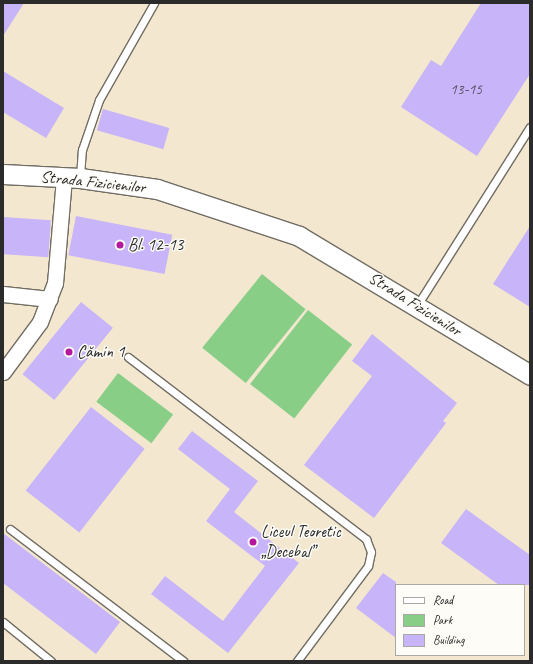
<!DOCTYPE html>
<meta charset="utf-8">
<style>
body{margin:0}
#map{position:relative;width:533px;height:664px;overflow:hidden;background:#f3e7cf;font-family:Caveat,sans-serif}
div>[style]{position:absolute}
.green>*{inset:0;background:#89ce87;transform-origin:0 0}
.building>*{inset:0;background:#c7b4f9;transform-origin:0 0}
.roads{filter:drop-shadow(1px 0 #716d64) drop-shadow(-1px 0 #716d64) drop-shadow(0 1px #716d64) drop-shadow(0 -1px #716d64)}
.service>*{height:7px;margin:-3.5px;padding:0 3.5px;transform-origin:3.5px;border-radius:3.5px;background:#fff}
.minor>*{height:15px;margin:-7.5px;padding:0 7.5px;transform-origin:7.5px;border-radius:7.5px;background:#fff}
.tertiary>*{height:19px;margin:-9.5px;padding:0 9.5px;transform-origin:9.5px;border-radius:9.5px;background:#fff}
.dots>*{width:11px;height:11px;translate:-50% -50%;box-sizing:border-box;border:2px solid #fdfcf7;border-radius:50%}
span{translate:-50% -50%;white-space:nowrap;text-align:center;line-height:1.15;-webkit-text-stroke:3px #fdfcf7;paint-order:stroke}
.number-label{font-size:15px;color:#524d5e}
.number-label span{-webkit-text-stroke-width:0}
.street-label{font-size:17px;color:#2b2b2b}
.poi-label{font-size:17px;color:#2b2b2b}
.left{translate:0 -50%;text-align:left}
.frame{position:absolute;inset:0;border:4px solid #2b2b2b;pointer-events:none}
.legend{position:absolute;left:395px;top:584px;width:130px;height:72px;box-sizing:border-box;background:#fdfcf7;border:1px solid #a9a8a5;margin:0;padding:5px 7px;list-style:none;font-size:12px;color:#2b2b2b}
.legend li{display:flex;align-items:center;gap:8px;height:20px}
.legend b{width:20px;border:1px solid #a9a8a5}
</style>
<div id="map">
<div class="green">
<i style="left:262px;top:274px;width:56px;height:95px;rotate:39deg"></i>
<i style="left:308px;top:310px;width:56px;height:94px;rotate:38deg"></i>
<i style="left:118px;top:373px;width:69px;height:36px;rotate:37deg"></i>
</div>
<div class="building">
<i style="clip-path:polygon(3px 3px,24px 3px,3px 36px)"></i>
<i style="clip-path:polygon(481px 3px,530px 3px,530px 74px,477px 156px,401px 107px,431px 60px,441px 66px)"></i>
<i style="clip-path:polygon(3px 71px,64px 108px,46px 138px,3px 112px)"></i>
<i style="left:103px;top:109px;width:69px;height:22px;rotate:16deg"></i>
<i style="left:76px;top:216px;width:98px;height:40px;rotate:11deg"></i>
<i style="left:3px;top:217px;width:48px;height:37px;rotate:4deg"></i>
<i style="clip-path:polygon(530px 226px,530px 307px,493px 284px)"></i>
<i style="left:81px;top:302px;width:41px;height:93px;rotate:39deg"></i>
<i style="clip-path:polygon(372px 334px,457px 403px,443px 421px,446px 423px,374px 518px,304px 465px,372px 376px,352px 361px)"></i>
<i style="left:91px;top:407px;width:68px;height:106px;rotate:38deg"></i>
<i style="clip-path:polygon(192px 431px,258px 481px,234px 512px,299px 563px,228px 653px,151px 594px,165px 576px,223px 621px,265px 566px,206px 521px,230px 489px,178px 449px)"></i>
<i style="clip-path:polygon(466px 509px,530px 555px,530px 585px,499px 585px,441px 543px)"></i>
<i style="clip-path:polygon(3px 533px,120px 622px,96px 654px,3px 583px)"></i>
<i style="clip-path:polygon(383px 573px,396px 582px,396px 638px,356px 608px)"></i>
</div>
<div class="roads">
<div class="service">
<i style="left:80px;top:177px;width:27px;rotate:-86deg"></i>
<i style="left:82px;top:150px;width:53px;rotate:-71.2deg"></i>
<i style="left:99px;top:100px;width:112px;rotate:-60.4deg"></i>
<i style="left:418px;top:304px;width:209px;rotate:-57.7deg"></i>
<i style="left:128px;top:357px;width:300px;rotate:37.4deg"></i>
<i style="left:366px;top:539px;width:14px;rotate:69deg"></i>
<i style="left:371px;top:552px;width:14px;rotate:102deg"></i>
<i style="left:368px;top:566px;width:119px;rotate:126.8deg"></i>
<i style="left:10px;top:529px;width:218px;rotate:37.3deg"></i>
<i style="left:3px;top:622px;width:62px;rotate:39.1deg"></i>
</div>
<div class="minor">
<i style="left:3px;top:294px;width:47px;rotate:6.1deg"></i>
<i style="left:3px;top:372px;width:62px;rotate:-53.5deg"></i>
<i style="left:40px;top:322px;width:42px;rotate:-69deg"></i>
<i style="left:55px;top:283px;width:106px;rotate:-85.1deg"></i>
</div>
<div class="tertiary">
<i style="left:3px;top:174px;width:77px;rotate:3deg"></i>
<i style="left:80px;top:178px;width:78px;rotate:8.1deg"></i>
<i style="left:157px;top:189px;width:150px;rotate:18.3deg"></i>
<i style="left:299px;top:236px;width:270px;rotate:31deg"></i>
</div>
</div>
<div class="dots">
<i style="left:120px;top:245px;background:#b5179e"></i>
<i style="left:69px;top:352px;background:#b5179e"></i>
<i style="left:253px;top:542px;background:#b5179e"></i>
</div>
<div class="number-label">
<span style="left:466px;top:90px">13-15</span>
</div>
<div class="street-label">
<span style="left:93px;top:182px;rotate:6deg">Strada Fizicienilor</span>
<span style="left:415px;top:304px;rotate:32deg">Strada Fizicienilor</span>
</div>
<div class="poi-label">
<span class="left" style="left:128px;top:245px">Bl. 12-13</span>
<span class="left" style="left:77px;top:352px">Cămin 1</span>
<span class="left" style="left:261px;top:542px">Liceul Teoretic<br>„Decebal”</span>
</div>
<div class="frame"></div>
<ul class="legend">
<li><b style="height:5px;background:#fff"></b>Road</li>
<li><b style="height:11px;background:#89ce87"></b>Park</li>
<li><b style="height:11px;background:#c7b4f9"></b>Building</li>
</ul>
</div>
